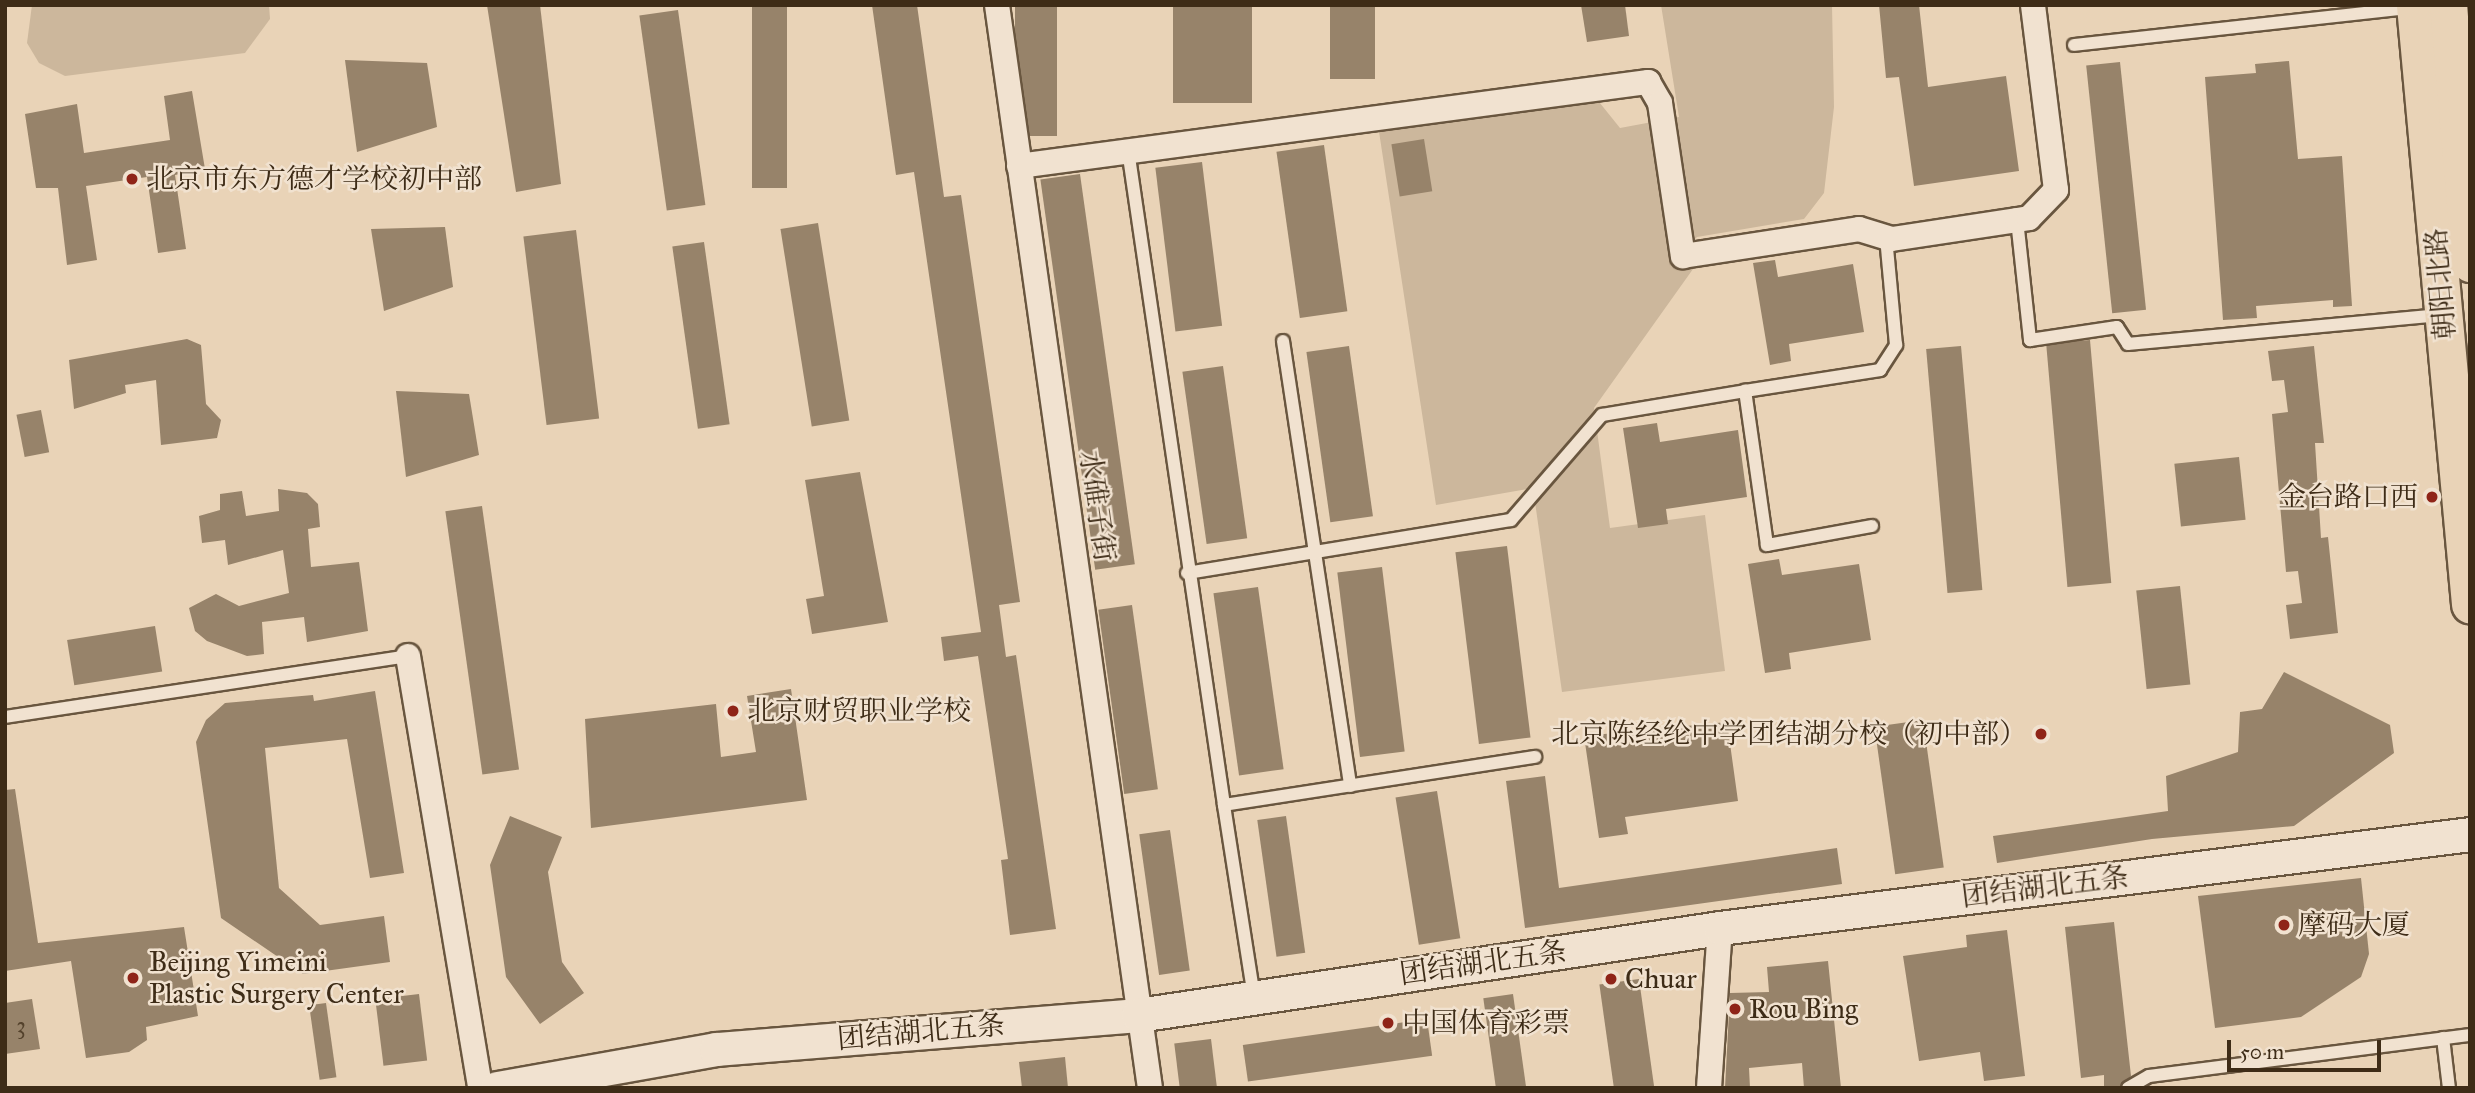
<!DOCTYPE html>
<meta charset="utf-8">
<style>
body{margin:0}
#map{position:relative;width:2475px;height:1093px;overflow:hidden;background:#e9d3b7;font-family:"IM FELL Great Primer","Noto Serif SC",serif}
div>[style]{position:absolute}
.green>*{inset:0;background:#ccb79c}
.building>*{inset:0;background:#97836a;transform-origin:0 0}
.roads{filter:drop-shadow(2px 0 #69563f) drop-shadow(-2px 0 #69563f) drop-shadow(0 2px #69563f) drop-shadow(0 -2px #69563f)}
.lane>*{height:12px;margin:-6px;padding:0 6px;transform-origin:6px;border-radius:6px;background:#f1e2d0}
.street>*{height:24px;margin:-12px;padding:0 12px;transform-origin:12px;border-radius:12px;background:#f1e2d0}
.secondary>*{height:33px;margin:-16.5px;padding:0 16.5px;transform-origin:16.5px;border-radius:16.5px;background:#f1e2d0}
.primary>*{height:37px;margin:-18.5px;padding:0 18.5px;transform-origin:18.5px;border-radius:18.5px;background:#e9d3b7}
.dots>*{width:19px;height:19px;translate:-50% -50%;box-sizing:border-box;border:4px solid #f1e2d0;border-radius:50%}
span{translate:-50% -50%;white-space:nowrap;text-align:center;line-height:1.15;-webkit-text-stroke:5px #f1e2d0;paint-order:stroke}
.number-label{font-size:24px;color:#54422c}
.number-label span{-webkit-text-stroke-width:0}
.poi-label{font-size:28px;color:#3e2c17}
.left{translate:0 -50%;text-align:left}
.right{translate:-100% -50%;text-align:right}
.street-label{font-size:28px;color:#3e2c17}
.frame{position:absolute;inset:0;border:7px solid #3e2c17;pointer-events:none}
.scale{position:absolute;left:2227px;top:1040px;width:154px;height:32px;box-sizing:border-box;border:4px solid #3e2c17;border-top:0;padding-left:9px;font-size:21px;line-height:24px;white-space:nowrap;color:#3e2c17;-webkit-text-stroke:5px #f1e2d0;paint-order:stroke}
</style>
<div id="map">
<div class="green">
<i style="clip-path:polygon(32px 5px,269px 5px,270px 19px,245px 53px,65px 76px,39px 63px,27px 43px)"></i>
<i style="clip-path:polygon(1661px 5px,1832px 5px,1834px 107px,1824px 193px,1804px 219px,1697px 237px,1687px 246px,1698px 262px,1594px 408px,1610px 528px,1705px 515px,1725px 671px,1562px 692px,1533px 488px,1436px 505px,1376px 112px,1583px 82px,1620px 128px,1679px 117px)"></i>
</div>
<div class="building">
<i style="clip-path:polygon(487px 5px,540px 5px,561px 184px,516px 192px)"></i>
<i style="left:752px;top:5px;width:35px;height:183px"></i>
<i style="clip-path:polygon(872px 5px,917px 5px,944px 197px,961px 195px,1020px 602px,999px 605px,1006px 657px,1016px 655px,1056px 929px,1010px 935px,1001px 860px,1008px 859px,978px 656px,944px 661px,941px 637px,981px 632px,914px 172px,896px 175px)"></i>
<i style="left:1015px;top:5px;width:42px;height:131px"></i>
<i style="left:1173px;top:5px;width:79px;height:98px"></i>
<i style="left:1330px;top:5px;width:45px;height:74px"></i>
<i style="clip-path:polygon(1581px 5px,1625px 5px,1629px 36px,1587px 42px)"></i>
<i style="clip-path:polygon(1879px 5px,1919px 5px,1928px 87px,2006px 76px,2019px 171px,1914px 186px,1899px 77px,1886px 78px)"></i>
<i style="left:678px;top:10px;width:197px;height:39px;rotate:82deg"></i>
<i style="clip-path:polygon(345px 60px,427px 63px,437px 127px,357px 152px)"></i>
<i style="clip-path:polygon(2289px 61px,2298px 159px,2342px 156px,2352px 306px,2333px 307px,2333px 300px,2256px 306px,2257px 318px,2223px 320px,2205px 77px,2256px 73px,2255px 64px)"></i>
<i style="left:2120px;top:62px;width:249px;height:34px;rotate:84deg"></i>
<i style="clip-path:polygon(192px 91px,205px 169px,175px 175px,186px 249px,158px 253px,147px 177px,86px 186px,97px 260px,67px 265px,58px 188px,36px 188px,25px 114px,77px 104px,84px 153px,170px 140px,164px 96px)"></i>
<i style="left:1424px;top:139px;width:53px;height:33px;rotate:81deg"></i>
<i style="left:1324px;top:145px;width:168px;height:48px;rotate:82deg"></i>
<i style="left:1202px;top:162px;width:165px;height:47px;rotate:83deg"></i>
<i style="left:1080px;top:174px;width:394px;height:40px;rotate:82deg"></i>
<i style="left:818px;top:223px;width:200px;height:38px;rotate:81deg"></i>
<i style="clip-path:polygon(445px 227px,453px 287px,384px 311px,371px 229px)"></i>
<i style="left:576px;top:230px;width:190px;height:53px;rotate:83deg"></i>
<i style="left:704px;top:242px;width:184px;height:32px;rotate:82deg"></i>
<i style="clip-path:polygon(1775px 260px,1778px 277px,1853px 264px,1864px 332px,1789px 344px,1791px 361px,1770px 365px,1753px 263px)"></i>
<i style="clip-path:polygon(187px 339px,201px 345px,206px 404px,221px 420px,217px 438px,161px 445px,156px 380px,125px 385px,126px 393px,74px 409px,69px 360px)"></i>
<i style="left:2090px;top:340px;width:244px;height:44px;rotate:85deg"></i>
<i style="left:1349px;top:346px;width:172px;height:43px;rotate:82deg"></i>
<i style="left:1961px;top:346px;width:245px;height:35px;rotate:85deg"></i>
<i style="clip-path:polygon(2314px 346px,2324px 443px,2315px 443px,2321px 538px,2328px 537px,2338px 633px,2290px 639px,2286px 605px,2302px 603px,2298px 571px,2286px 572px,2272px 414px,2288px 412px,2284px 380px,2272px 381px,2268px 351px)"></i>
<i style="left:1223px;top:366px;width:174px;height:41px;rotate:82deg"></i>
<i style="clip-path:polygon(396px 391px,469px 394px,479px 455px,406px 477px)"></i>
<i style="left:41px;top:410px;width:43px;height:25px;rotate:79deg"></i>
<i style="clip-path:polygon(1657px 423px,1660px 442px,1738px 430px,1747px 497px,1666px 509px,1668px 524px,1638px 528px,1623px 428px)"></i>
<i style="left:2239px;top:457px;width:63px;height:65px;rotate:84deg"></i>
<i style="clip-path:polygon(860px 472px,888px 622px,812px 634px,806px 599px,824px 596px,805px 480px)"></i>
<i style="clip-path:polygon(278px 489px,307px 493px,318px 504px,320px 527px,308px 529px,311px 567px,359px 562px,368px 631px,307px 642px,304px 617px,262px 622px,264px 654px,247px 656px,207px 641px,195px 631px,189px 608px,216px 594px,239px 606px,289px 593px,283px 550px,228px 565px,225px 540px,202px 543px,199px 516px,220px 510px,220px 494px,242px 491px,246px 516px,279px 511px)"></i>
<i style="left:482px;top:506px;width:266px;height:37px;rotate:82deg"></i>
<i style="left:1507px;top:546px;width:193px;height:52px;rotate:83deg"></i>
<i style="clip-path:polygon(1779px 559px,1782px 575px,1859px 564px,1871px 640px,1789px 653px,1791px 669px,1765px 673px,1748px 564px)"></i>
<i style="left:1382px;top:567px;width:186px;height:45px;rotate:83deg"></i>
<i style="left:2180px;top:586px;width:99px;height:44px;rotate:84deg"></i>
<i style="left:1258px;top:587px;width:184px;height:45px;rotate:82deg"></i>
<i style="left:1132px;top:605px;width:186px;height:34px;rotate:82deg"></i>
<i style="left:155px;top:626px;width:46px;height:89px;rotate:81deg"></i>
<i style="clip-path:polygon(2284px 672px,2390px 725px,2394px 753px,2294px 826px,2152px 839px,1997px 863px,1993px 836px,2168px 811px,2166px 776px,2238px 752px,2240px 712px,2262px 709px)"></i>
<i style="clip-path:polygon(791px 689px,807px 800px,591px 828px,585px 719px,716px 704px,721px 757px,756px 752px,747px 696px)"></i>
<i style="clip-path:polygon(375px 691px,404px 873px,370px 878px,347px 739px,265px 748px,279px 888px,320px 925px,384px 916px,390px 962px,303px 974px,221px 918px,196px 742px,206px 720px,225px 703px,313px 695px,314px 701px)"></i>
<i style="left:1923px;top:720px;width:149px;height:49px;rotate:82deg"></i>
<i style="clip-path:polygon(1727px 722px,1738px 801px,1625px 817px,1628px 834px,1599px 838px,1584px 736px)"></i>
<i style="clip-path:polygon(1545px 776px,1559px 888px,1837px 848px,1842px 884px,1525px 928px,1506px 781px)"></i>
<i style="clip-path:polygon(15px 789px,38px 943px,184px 927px,198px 1016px,146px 1027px,147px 1040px,129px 1052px,86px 1058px,71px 961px,5px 971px,5px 790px)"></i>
<i style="left:1437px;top:791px;width:149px;height:42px;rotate:81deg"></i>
<i style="clip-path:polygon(510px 816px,562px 837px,548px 872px,562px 962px,584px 993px,540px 1024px,506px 977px,490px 865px)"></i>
<i style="left:1286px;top:816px;width:138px;height:29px;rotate:82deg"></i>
<i style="left:1170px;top:830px;width:142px;height:31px;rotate:82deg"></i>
<i style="clip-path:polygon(2361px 878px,2369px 954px,2361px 977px,2301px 1017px,2215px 1028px,2198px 896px)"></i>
<i style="clip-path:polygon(2114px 922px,2131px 1076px,2119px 1088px,2104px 1088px,2104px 1075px,2081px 1078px,2065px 927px)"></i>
<i style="clip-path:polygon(2007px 930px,2025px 1076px,1984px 1081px,1980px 1052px,1919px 1061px,1903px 956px,1967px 947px,1966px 935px)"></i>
<i style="clip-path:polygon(1828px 961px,1841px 1088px,1804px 1088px,1802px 1063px,1749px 1068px,1750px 1088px,1725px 1088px,1730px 993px,1769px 992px,1767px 967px)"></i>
<i style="left:1639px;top:979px;width:110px;height:40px;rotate:82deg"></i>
<i style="left:419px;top:994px;width:67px;height:44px;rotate:83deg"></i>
<i style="left:1513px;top:994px;width:95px;height:30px;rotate:82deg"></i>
<i style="clip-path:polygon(32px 999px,40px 1049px,5px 1054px,5px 1003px)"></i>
<i style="left:326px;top:1003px;width:75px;height:17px;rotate:82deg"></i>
<i style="left:1427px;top:1019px;width:37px;height:186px;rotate:82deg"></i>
<i style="left:1211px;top:1039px;width:49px;height:37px;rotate:83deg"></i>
<i style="clip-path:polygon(1065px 1057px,1068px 1088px,1022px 1088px,1019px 1062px)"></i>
</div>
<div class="roads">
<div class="lane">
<i style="left:2074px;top:45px;width:339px;rotate:-6.3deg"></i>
<i style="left:1128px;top:150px;width:662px;rotate:81.66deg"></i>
<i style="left:2017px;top:220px;width:121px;rotate:83.8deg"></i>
<i style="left:2030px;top:340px;width:88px;rotate:-8.5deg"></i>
<i style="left:2117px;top:327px;width:20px;rotate:57deg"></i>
<i style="left:2128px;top:344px;width:313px;rotate:-5.3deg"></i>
<i style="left:1283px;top:341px;width:450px;rotate:81.4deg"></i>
<i style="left:1872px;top:526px;width:107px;rotate:169.7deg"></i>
<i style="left:1767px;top:545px;width:156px;rotate:-98.1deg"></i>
<i style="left:1745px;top:391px;width:137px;rotate:-8.8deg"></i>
<i style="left:1880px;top:370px;width:30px;rotate:-57deg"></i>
<i style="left:1896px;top:345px;width:108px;rotate:-95.3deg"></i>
<i style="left:1187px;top:573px;width:328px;rotate:-9.3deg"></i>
<i style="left:1511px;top:520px;width:139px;rotate:-49.1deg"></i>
<i style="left:1602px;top:415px;width:145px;rotate:-9.5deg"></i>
<i style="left:5px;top:717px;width:408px;rotate:-8.6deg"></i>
<i style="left:1254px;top:997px;width:194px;rotate:-98.9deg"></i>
<i style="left:1224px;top:805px;width:315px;rotate:-8.8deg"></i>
<i style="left:2443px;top:1038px;width:50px;rotate:83.2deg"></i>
<i style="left:2128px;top:1088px;width:24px;rotate:-30deg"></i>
<i style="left:2149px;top:1076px;width:324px;rotate:-7.3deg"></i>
</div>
<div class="street">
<i style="left:997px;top:5px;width:1094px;rotate:81.96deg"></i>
<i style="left:1019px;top:166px;width:635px;rotate:-7.61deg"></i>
<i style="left:1648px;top:82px;width:24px;rotate:60deg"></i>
<i style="left:1660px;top:103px;width:155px;rotate:81.5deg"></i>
<i style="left:1683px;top:256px;width:178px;rotate:-8.7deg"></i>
<i style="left:1859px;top:229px;width:34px;rotate:17deg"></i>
<i style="left:1892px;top:239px;width:126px;rotate:-8.6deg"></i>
<i style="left:2017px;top:220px;width:12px;rotate:-9deg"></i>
<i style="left:2029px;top:218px;width:39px;rotate:-46deg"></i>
<i style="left:2056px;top:190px;width:186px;rotate:-97.1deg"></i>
<i style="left:408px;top:656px;width:438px;rotate:80.5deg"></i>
<i style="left:1709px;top:1088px;width:160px;rotate:-86.1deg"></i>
</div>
<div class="secondary">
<i style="left:497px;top:1088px;width:222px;rotate:-10.1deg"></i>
<i style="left:716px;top:1049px;width:423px;rotate:-4.6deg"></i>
<i style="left:1138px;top:1015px;width:588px;rotate:-8.5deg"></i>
<i style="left:1720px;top:928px;width:756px;rotate:-7.14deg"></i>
</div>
<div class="primary">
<i style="left:2415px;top:5px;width:602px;rotate:84.75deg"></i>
<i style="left:2448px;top:5px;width:259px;rotate:85.1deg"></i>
</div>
</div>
<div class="dots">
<i style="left:132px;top:179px;background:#8f2418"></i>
<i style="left:2432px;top:497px;background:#8f2418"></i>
<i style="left:733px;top:711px;background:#8f2418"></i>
<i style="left:2041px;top:734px;background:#8f2418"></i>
<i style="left:2284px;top:925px;background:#8f2418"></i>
<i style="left:133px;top:978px;background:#8f2418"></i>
<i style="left:1611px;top:979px;background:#8f2418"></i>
<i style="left:1735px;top:1009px;background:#8f2418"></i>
<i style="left:1388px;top:1023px;background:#8f2418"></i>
</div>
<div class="number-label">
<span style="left:21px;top:1026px">3</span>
</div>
<div class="poi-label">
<span class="left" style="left:146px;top:179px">北京市东方德才学校初中部</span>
<span class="right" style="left:2418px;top:497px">金台路口西</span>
<span class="left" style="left:747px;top:711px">北京财贸职业学校</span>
<span class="right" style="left:2027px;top:734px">北京陈经纶中学团结湖分校（初中部）</span>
<span class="left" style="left:2298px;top:925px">摩码大厦</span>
<span class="left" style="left:149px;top:978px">Beijing Yimeini<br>Plastic Surgery Center</span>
<span class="left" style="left:1625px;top:979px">Chuar</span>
<span class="left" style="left:1749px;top:1009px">Rou Bing</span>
<span class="left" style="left:1402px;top:1023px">中国体育彩票</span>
</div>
<div class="street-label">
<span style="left:2441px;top:284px;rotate:-95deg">朝阳北路</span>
<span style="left:1097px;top:506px;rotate:82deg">水碓子街</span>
<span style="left:2045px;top:887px;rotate:-7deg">团结湖北五条</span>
<span style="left:1483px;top:963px;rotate:-8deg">团结湖北五条</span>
<span style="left:921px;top:1032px;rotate:-5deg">团结湖北五条</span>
</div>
<div class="frame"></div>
<div class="scale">50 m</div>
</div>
